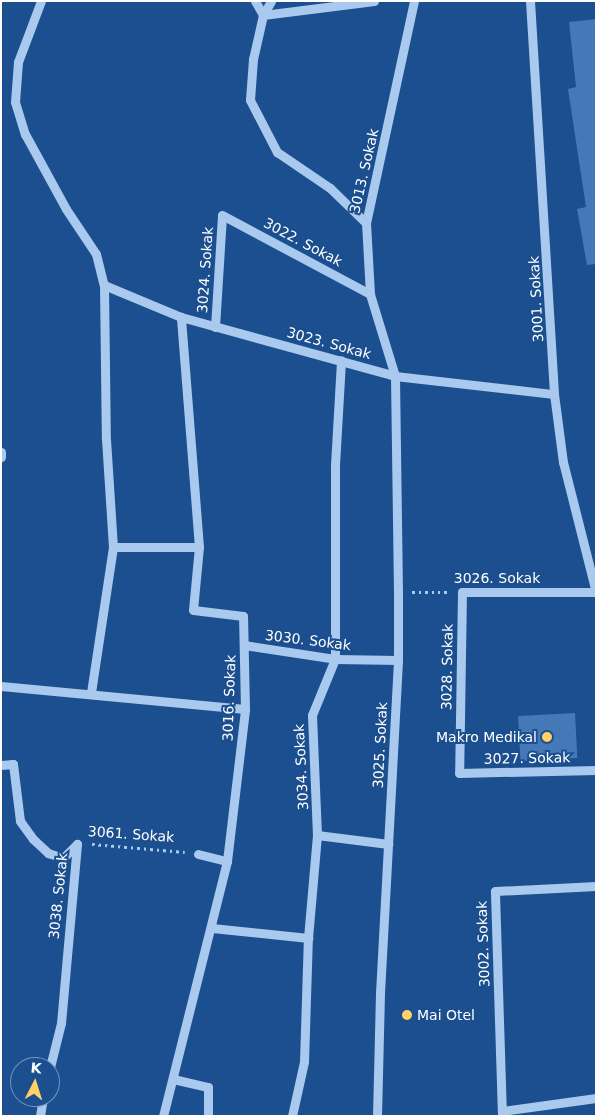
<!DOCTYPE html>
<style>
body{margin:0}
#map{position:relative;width:597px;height:1117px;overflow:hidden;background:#1b4f8f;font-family:"DejaVu Sans",sans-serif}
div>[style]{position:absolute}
.building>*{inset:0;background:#4478b7;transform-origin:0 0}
.path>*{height:3px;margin-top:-1.5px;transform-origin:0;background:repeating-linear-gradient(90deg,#a9c9ee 0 2.5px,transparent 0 6.5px)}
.minor>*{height:9px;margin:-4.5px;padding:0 4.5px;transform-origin:4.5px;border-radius:4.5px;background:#a9c9ee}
.dots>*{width:14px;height:14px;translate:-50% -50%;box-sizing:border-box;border:2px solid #1b4f8f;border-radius:50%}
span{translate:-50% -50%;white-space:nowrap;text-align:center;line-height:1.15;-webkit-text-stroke:4px #1b4f8f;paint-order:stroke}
.street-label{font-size:14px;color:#fff}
.poi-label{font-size:14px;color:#fff}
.right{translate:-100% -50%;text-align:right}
.left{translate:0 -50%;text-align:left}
.frame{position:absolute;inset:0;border:2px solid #fff;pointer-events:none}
.north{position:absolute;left:10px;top:1057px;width:50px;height:50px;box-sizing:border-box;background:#1b4f8f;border:1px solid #7695bc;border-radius:50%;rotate:5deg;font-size:14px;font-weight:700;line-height:20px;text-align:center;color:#fff}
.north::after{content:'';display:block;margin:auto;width:18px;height:22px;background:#ffd166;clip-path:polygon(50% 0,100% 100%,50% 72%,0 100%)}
</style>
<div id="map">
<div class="building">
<i style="clip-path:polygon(596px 19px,596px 264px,587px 265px,577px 209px,586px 207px,568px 89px,576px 87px,569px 22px)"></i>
<i style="left:575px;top:713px;width:45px;height:57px;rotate:87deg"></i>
</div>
<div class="path">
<i style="left:412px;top:592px;width:36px"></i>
<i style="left:92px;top:844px;width:93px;rotate:4.9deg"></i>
</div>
<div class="minor">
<i style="left:41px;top:1px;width:65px;rotate:110.7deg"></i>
<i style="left:18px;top:62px;width:40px;rotate:94.3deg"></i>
<i style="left:15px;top:102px;width:34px;rotate:73deg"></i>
<i style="left:25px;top:134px;width:85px;rotate:61.3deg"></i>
<i style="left:66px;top:209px;width:54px;rotate:56.3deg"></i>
<i style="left:96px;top:254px;width:32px;rotate:76deg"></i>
<i style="left:104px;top:285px;width:154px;rotate:89.3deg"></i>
<i style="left:106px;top:439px;width:108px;rotate:86.3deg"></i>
<i style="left:113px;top:547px;width:148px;rotate:98.6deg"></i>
<i style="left:255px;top:1px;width:16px;rotate:60deg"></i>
<i style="left:263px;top:15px;width:45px;rotate:102.8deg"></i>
<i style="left:253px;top:59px;width:41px;rotate:94.2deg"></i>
<i style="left:250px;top:100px;width:59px;rotate:62.6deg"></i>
<i style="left:277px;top:152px;width:64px;rotate:34.2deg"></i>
<i style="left:330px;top:188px;width:50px;rotate:44.2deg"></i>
<i style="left:530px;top:1px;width:394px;rotate:86.5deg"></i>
<i style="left:554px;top:394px;width:69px;rotate:82.5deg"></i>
<i style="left:563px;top:462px;width:134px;rotate:75.8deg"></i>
<i style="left:263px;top:15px;width:112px;rotate:-7.2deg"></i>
<i style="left:263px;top:15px;width:16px;rotate:-60deg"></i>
<i style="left:104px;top:285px;width:83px;rotate:22.6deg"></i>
<i style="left:181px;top:317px;width:222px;rotate:15.4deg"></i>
<i style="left:395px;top:376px;width:160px;rotate:6.5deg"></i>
<i style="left:215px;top:327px;width:112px;rotate:-86.4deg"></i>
<i style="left:222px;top:215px;width:168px;rotate:28.1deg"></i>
<i style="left:1px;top:452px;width:5px;rotate:90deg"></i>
<i style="left:113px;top:547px;width:86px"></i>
<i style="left:596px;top:592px;width:134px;rotate:180deg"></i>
<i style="left:462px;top:592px;width:181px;rotate:90.9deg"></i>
<i style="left:459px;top:773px;width:137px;rotate:-1.3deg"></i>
<i style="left:244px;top:645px;width:92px;rotate:8.7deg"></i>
<i style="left:335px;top:659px;width:63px;rotate:0.9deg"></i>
<i style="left:1px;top:686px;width:245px;rotate:5.4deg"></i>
<i style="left:1px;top:765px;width:12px;rotate:-5deg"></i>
<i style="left:13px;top:764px;width:57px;rotate:83deg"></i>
<i style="left:20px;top:821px;width:22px;rotate:54deg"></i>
<i style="left:33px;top:839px;width:21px;rotate:43deg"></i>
<i style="left:48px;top:853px;width:16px;rotate:18deg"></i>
<i style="left:63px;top:858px;width:20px;rotate:-45deg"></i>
<i style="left:77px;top:844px;width:180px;rotate:95.1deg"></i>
<i style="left:61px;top:1023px;width:45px;rotate:104deg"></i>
<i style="left:317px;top:835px;width:72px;rotate:7.2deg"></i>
<i style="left:198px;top:854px;width:30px;rotate:14deg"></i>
<i style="left:212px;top:928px;width:97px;rotate:5.9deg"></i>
<i style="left:173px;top:1079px;width:36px;rotate:13deg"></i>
<i style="left:208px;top:1087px;width:29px;rotate:90deg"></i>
<i style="left:502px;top:1111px;width:95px;rotate:-7.9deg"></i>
<i style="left:40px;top:1116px;width:19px;rotate:-81deg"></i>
<i style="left:163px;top:1116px;width:263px;rotate:-75.9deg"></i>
<i style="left:227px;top:861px;width:153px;rotate:-83.2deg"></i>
<i style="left:245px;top:709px;width:93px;rotate:-91.2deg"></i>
<i style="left:243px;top:616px;width:50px;rotate:-173.2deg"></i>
<i style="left:193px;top:610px;width:63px;rotate:-84.6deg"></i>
<i style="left:199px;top:547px;width:231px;rotate:-94.5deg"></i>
<i style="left:292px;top:1116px;width:55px;rotate:-77.5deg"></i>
<i style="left:304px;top:1062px;width:124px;rotate:-88.2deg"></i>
<i style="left:308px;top:938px;width:103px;rotate:-85deg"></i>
<i style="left:317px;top:835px;width:120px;rotate:-92.4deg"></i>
<i style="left:312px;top:715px;width:61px;rotate:-67.7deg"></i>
<i style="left:335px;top:659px;width:194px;rotate:-90deg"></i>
<i style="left:335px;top:465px;width:105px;rotate:-86.7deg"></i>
<i style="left:377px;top:1116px;width:123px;rotate:-88.6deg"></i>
<i style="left:380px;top:993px;width:333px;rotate:-86.9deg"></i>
<i style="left:398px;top:660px;width:68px;rotate:-90deg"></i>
<i style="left:398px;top:592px;width:216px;rotate:-90.8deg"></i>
<i style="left:395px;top:376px;width:86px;rotate:-107deg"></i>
<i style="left:370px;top:294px;width:71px;rotate:-93.2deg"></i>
<i style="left:366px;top:223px;width:227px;rotate:-77.8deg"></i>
<i style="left:502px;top:1116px;width:225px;rotate:-91.8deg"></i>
<i style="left:495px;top:891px;width:101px;rotate:-2.8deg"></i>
</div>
<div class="dots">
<i style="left:547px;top:737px;background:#ffd166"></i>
<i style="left:407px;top:1015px;background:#ffd166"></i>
</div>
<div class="street-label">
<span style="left:364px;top:171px;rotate:-77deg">3013. Sokak</span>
<span style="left:303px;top:242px;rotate:28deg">3022. Sokak</span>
<span style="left:205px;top:270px;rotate:-86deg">3024. Sokak</span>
<span style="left:536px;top:299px;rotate:-93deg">3001. Sokak</span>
<span style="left:329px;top:343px;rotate:15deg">3023. Sokak</span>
<span style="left:497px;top:578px">3026. Sokak</span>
<span style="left:308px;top:640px;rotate:7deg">3030. Sokak</span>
<span style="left:447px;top:667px;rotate:-89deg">3028. Sokak</span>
<span style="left:229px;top:698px;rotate:-88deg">3016. Sokak</span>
<span style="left:380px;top:745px;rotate:-87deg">3025. Sokak</span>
<span style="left:527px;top:758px;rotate:-1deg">3027. Sokak</span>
<span style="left:301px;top:767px;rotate:-93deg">3034. Sokak</span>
<span style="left:131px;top:834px;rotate:4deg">3061. Sokak</span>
<span style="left:58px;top:896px;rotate:-84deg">3038. Sokak</span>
<span style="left:483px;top:944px;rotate:-92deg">3002. Sokak</span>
</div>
<div class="poi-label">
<span class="right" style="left:537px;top:737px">Makro Medikal</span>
<span class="left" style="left:417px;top:1015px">Mai Otel</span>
</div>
<div class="frame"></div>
<div class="north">K</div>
</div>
